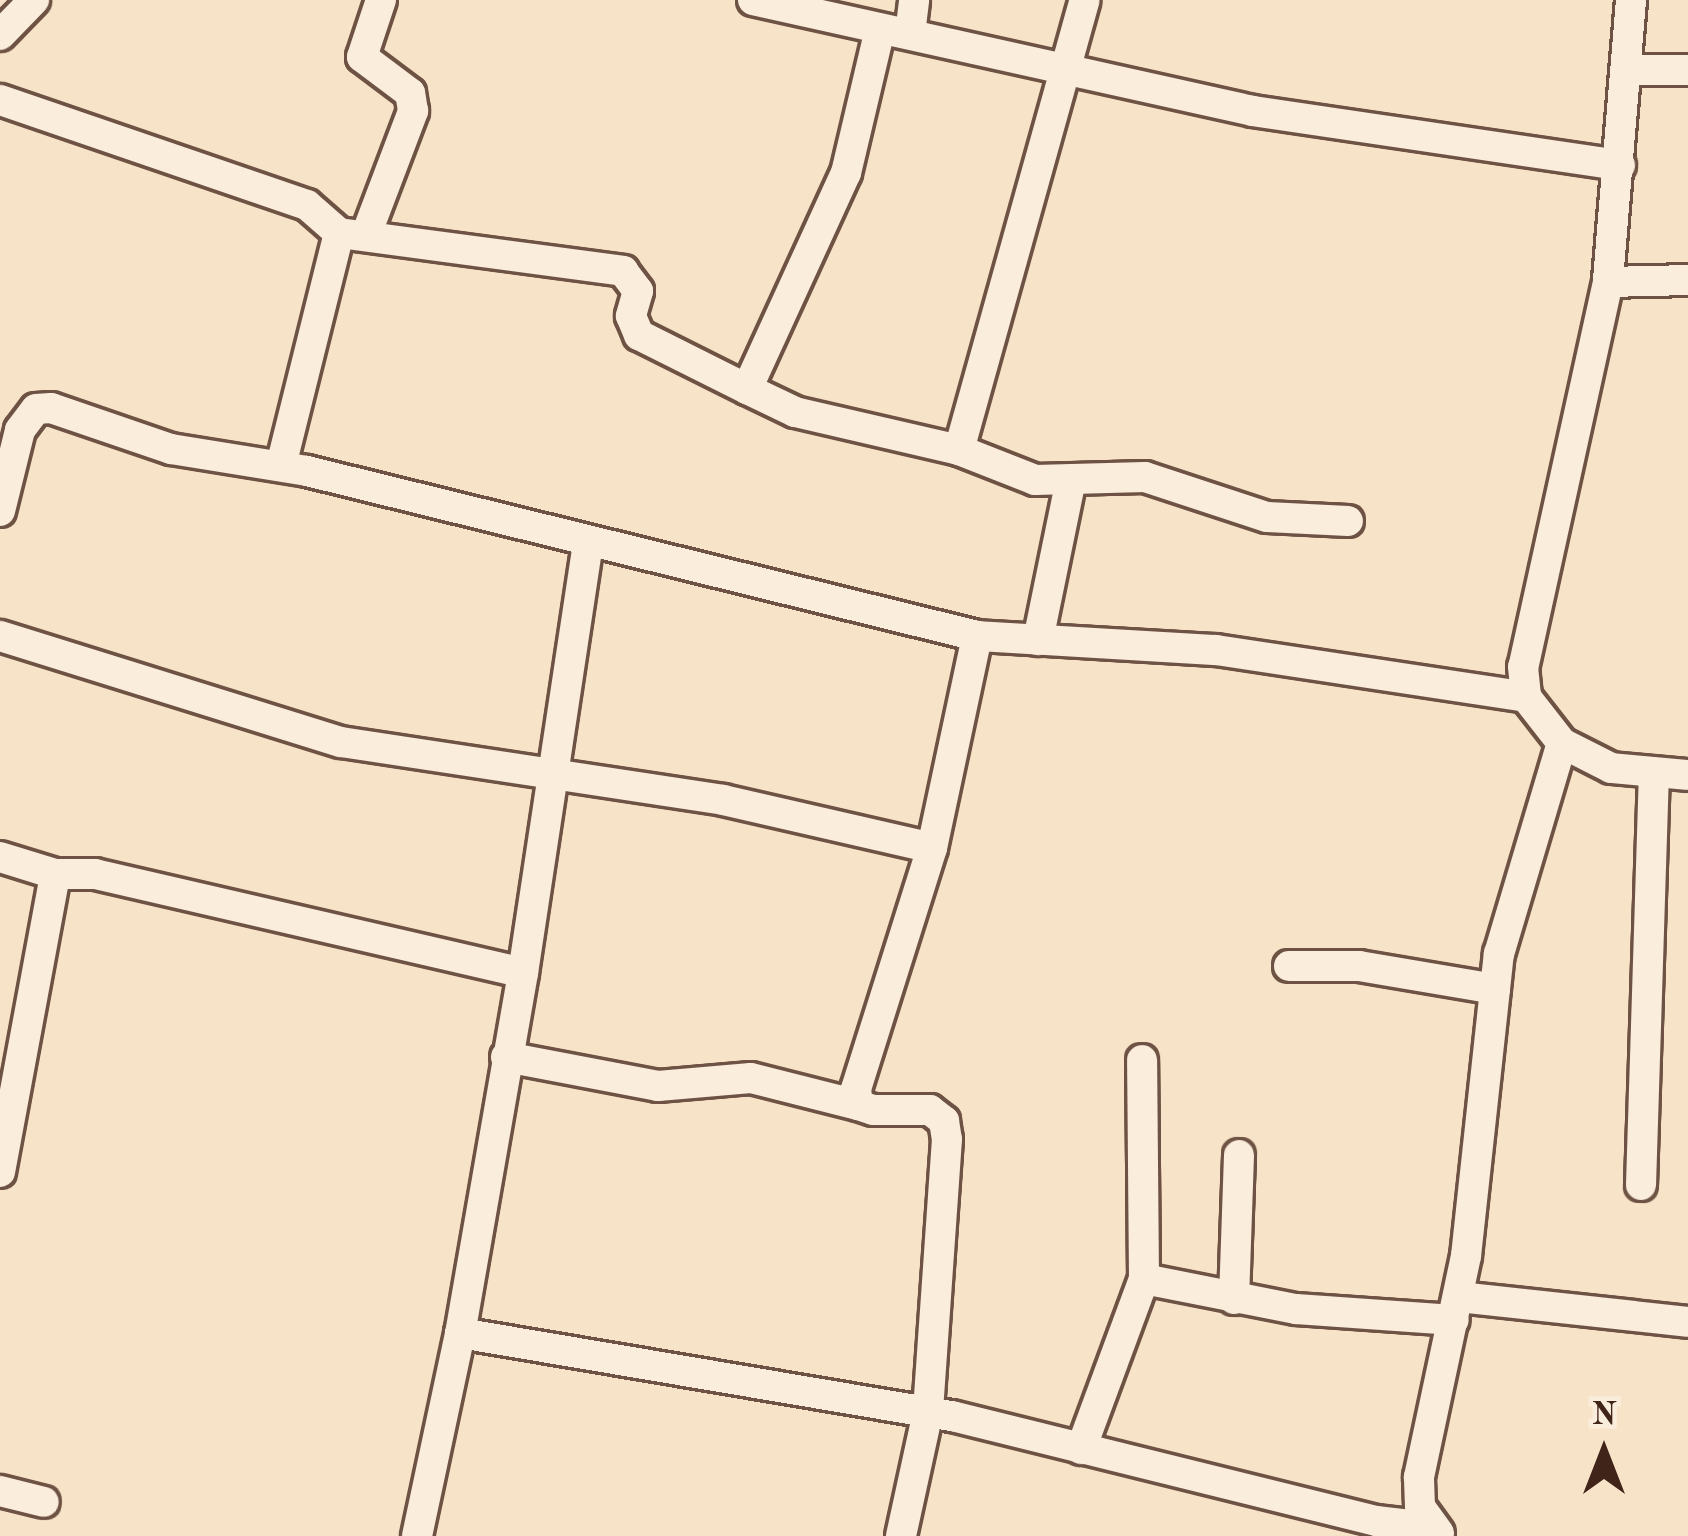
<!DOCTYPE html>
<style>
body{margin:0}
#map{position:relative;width:1688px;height:1536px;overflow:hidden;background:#f7e3c7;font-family:"Old Standard TT",serif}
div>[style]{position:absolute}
.roads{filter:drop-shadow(3px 0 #6e5344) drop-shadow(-3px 0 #6e5344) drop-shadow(0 3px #6e5344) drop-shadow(0 -3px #6e5344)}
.minor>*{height:30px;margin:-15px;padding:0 15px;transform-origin:15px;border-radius:15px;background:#faeddb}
span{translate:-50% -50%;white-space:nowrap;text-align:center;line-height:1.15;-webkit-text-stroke:12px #faeddb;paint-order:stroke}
.north{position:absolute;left:1544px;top:1392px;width:120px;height:120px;-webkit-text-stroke:9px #faeddb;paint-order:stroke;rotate:0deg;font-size:33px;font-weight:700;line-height:48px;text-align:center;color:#402319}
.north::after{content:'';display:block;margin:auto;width:42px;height:54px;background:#402319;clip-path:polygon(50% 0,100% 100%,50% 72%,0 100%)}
</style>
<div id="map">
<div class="roads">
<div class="minor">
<i style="left:753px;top:0;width:512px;rotate:12.52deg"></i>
<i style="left:1253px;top:111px;width:371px;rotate:8.4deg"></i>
<i style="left:1631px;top:0;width:283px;rotate:94.7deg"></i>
<i style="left:1608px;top:282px;width:394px;rotate:102.4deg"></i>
<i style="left:1523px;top:667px;width:30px;rotate:84deg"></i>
<i style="left:1526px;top:697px;width:58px;rotate:52deg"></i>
<i style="left:1562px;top:743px;width:55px;rotate:27deg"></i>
<i style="left:1611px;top:768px;width:77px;rotate:5.2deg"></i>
<i style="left:910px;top:34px;width:34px;rotate:-83deg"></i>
<i style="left:0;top:35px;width:49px;rotate:-45.8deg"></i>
<i style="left:1627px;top:70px;width:61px"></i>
<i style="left:0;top:100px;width:324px;rotate:18.9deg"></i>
<i style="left:307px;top:205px;width:43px;rotate:41.2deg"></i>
<i style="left:339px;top:233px;width:240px;rotate:104deg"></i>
<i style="left:339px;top:233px;width:287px;rotate:7.6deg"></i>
<i style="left:623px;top:271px;width:25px;rotate:53deg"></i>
<i style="left:638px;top:291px;width:26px;rotate:106deg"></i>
<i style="left:631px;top:316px;width:21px;rotate:67deg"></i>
<i style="left:639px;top:335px;width:121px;rotate:26.6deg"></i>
<i style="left:747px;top:389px;width:238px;rotate:-65.4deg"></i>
<i style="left:846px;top:173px;width:144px;rotate:-76.7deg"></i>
<i style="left:366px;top:235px;width:133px;rotate:-69.2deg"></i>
<i style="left:413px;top:111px;width:18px;rotate:-99deg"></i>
<i style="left:410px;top:93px;width:60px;rotate:-143.1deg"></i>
<i style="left:362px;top:57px;width:60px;rotate:-71.6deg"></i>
<i style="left:1608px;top:282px;width:80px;rotate:-1.4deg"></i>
<i style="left:747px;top:389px;width:53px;rotate:25.6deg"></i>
<i style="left:795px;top:412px;width:168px;rotate:13deg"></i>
<i style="left:959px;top:450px;width:82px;rotate:21.5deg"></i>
<i style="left:1035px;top:480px;width:110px;rotate:-1.6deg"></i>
<i style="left:1145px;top:477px;width:128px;rotate:18.2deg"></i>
<i style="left:1267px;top:517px;width:81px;rotate:2.8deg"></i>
<i style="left:959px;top:450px;width:467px;rotate:-74.4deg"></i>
<i style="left:0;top:511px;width:83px;rotate:-76.1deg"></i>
<i style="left:20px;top:430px;width:26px;rotate:-53deg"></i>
<i style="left:36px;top:409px;width:15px;rotate:-4deg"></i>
<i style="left:51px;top:408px;width:127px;rotate:18.9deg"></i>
<i style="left:171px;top:449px;width:138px;rotate:9.2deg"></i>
<i style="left:307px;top:471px;width:690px;rotate:13.83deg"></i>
<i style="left:977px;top:636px;width:239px;rotate:3.4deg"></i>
<i style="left:1216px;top:650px;width:314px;rotate:8.6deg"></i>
<i style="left:0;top:636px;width:357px;rotate:17.3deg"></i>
<i style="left:341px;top:742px;width:386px;rotate:8.6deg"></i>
<i style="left:723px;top:800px;width:214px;rotate:12.9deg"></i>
<i style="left:932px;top:848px;width:253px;rotate:107.5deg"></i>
<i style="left:856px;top:1089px;width:16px;rotate:83deg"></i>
<i style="left:858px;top:1105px;width:16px;rotate:18deg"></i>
<i style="left:873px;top:1110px;width:57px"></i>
<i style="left:930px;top:1110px;width:18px;rotate:38deg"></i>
<i style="left:944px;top:1121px;width:18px;rotate:81deg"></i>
<i style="left:947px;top:1139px;width:274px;rotate:94deg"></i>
<i style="left:928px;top:1412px;width:127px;rotate:102.3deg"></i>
<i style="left:1038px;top:640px;width:164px;rotate:-78.4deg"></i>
<i style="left:932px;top:848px;width:217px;rotate:-78deg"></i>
<i style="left:0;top:857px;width:58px;rotate:17.2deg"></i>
<i style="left:1289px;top:966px;width:70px"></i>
<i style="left:1359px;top:966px;width:138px;rotate:9.6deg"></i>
<i style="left:523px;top:973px;width:436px;rotate:-81.4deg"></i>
<i style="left:506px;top:1057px;width:155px;rotate:10.8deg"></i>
<i style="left:658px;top:1086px;width:93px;rotate:-4.9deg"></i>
<i style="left:751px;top:1078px;width:110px;rotate:14.2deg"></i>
<i style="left:0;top:1172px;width:303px;rotate:-79.5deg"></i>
<i style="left:55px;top:874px;width:40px"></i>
<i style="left:95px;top:874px;width:439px;rotate:13deg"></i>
<i style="left:523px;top:973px;width:365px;rotate:99.9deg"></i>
<i style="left:460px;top:1333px;width:499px;rotate:9.6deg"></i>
<i style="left:952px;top:1416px;width:437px;rotate:13.9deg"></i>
<i style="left:1376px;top:1521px;width:52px;rotate:6.6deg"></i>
<i style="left:1641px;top:1185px;width:409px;rotate:-88.2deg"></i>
<i style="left:1144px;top:1279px;width:155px;rotate:11.2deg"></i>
<i style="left:1296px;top:1309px;width:158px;rotate:4deg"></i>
<i style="left:1459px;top:1297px;width:230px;rotate:6.2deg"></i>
<i style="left:1234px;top:1299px;width:144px;rotate:-88deg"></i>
<i style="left:1081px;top:1449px;width:181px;rotate:-69.7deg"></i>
<i style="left:1144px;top:1279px;width:219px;rotate:-90.5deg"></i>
<i style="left:0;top:1491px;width:45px;rotate:14deg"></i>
<i style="left:1439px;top:1533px;width:32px;rotate:-126deg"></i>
<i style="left:1420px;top:1507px;width:30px;rotate:-92deg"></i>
<i style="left:1419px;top:1477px;width:226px;rotate:-78deg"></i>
<i style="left:1466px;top:1256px;width:304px;rotate:-83.8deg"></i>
<i style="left:1499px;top:954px;width:220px;rotate:-73.4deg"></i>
<i style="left:417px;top:1536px;width:208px;rotate:-78deg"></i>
</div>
</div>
<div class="north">N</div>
</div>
